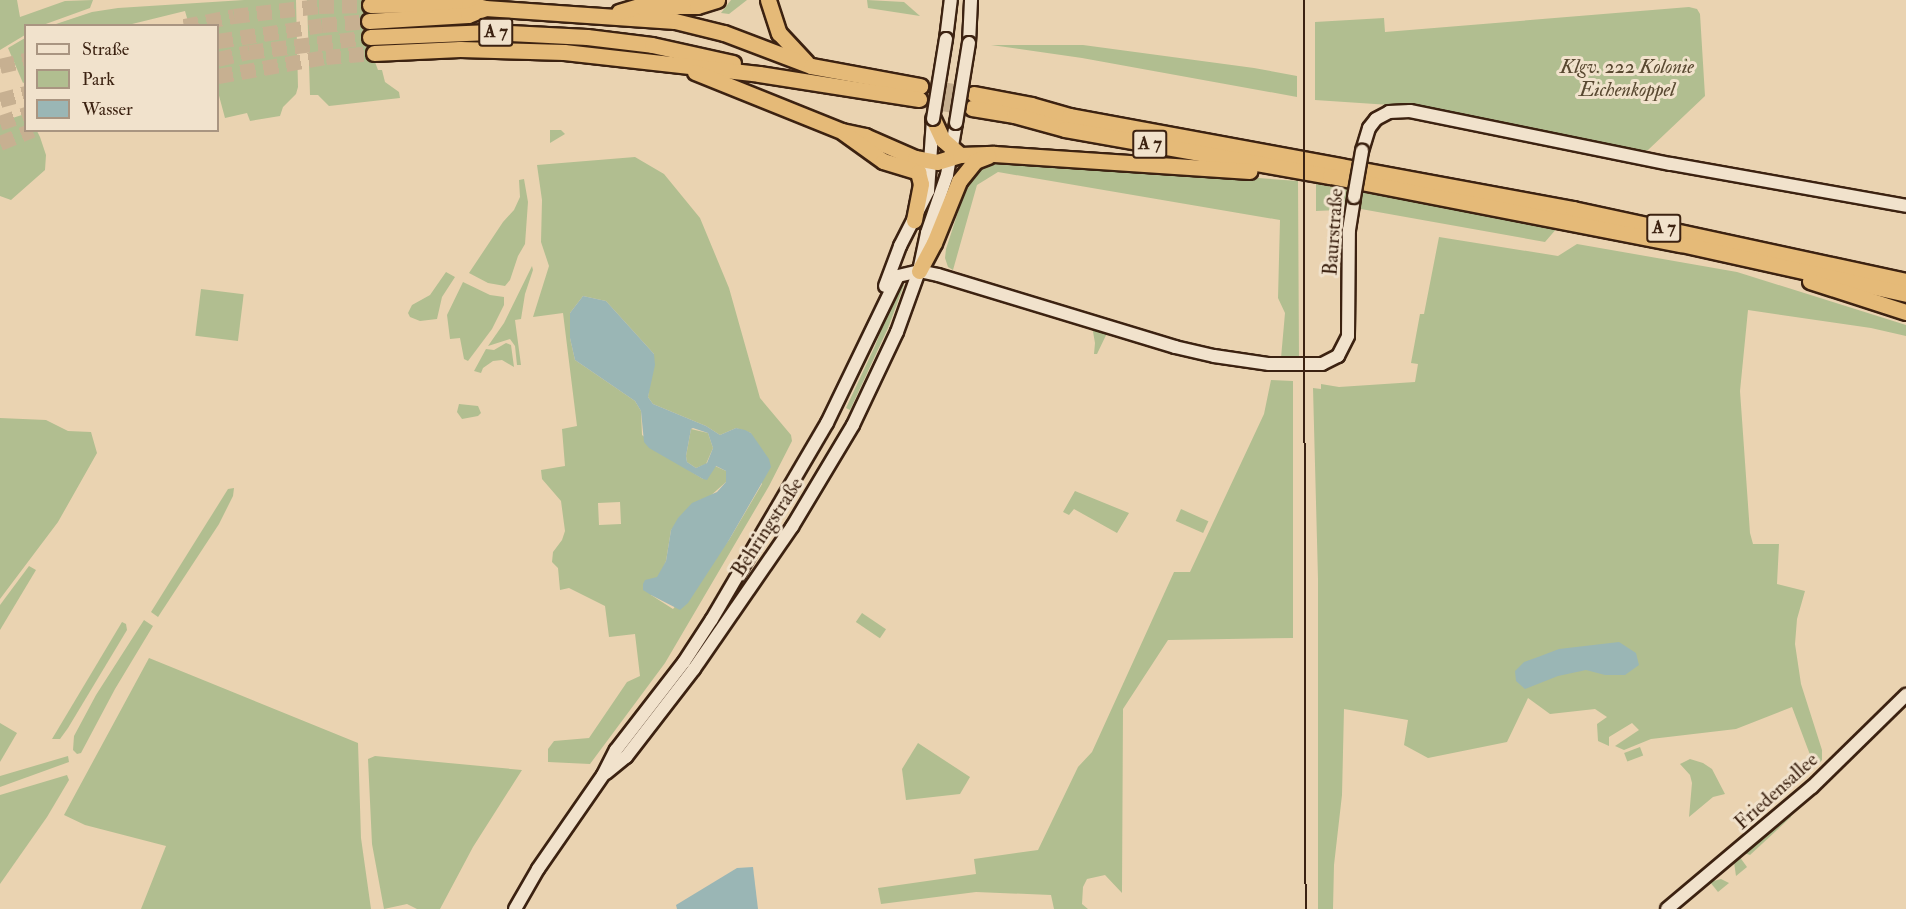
<!DOCTYPE html>
<meta charset="utf-8">
<style>
body{margin:0}
#map{position:relative;width:1906px;height:909px;overflow:hidden;background:#ead3b1;font-family:"IM FELL Double Pica",serif}
div>[style]{position:absolute}
.green>*{inset:0;background:#b1be90;transform-origin:0 0}
.water>*{inset:0;background:#9ab6b5}
.highway-tunnel>*{height:15px;margin-top:-7.5px;transform-origin:0;background:repeating-linear-gradient(90deg,#c7b091 0 15px,transparent 0 23px)}
.roads{filter:drop-shadow(2px 0 #3c2211) drop-shadow(-2px 0 #3c2211) drop-shadow(0 2px #3c2211) drop-shadow(0 -2px #3c2211)}
.secondary>*{height:12px;margin:-6px;padding:0 6px;transform-origin:6px;border-radius:6px;background:#f1e2cc}
.highway>*{height:15px;margin:-7.5px;padding:0 7.5px;transform-origin:7.5px;border-radius:7.5px;background:#e5ba78}
.tram>*{height:1.5px;margin:-0.75px;padding:0 0.75px;transform-origin:0.75px;border-radius:0.75px;background:#3c2211}
.bridges{filter:drop-shadow(2px 0 #3c2211) drop-shadow(-2px 0 #3c2211) drop-shadow(0 2px #3c2211) drop-shadow(0 -2px #3c2211)}
.secondary-bridge>*{height:12px;margin:-6px;padding:0 6px;transform-origin:6px;border-radius:6px;background:#f1e2cc}
span{translate:-50% -50%;white-space:nowrap;text-align:center;line-height:1.15;-webkit-text-stroke:6px #f1e2cc;paint-order:stroke}
.shield-label span{padding:2px 4px;background:#f1e2cc;border:2px solid;border-radius:4px;-webkit-text-stroke-width:0}
.shield-label{font-size:18px;color:#3c2211;font-weight:700}
.park-label{font-size:20px;color:#594931;font-style:italic}
.street-label{font-size:20px;color:#3c2211}
.legend{position:absolute;left:24px;top:24px;width:195px;height:108px;box-sizing:border-box;background:#f1e2cc;border:2px solid #a99581;margin:0;padding:8px 10px;list-style:none;font-size:18px;color:#3c2211}
.legend li{display:flex;align-items:center;gap:12px;height:30px}
.legend b{width:30px;border:2px solid #a99581}
</style>
<div id="map">
<div class="green">
<i style="clip-path:polygon(0 0,17px 0,20px 17px,65px 1px,93px 0,90px 8px,43px 25px,26px 26px,25px 35px,0 50px)"></i>
<i style="clip-path:polygon(244px 0,296px 0,298px 87px,296px 94px,283px 107px,280px 116px,250px 121px,247px 113px,225px 118px,218px 92px,218px 26px,189px 25px,185px 11px,128px 25px,53px 25px,92px 12px,118px 8px)"></i>
<i style="clip-path:polygon(307px 0,369px 0,368px 31px,375px 62px,378px 70px,382px 70px,385px 82px,399px 92px,400px 98px,329px 106px,318px 95px,310px 95px)"></i>
<i style="clip-path:polygon(731px 0,747px 0,729px 14px,721px 13px)"></i>
<i style="clip-path:polygon(867px 0,904px 2px,920px 16px,868px 8px)"></i>
<i style="clip-path:polygon(1689px 7px,1697px 9px,1700px 14px,1705px 96px,1648px 150px,1636px 153px,1405px 106px,1315px 100px,1315px 22px,1384px 18px,1385px 32px)"></i>
<i style="clip-path:polygon(25px 38px,25px 82px,23px 83px,8px 48px)"></i>
<i style="clip-path:polygon(991px 45px,1083px 45px,1254px 68px,1297px 76px,1297px 97px,1082px 58px)"></i>
<i style="clip-path:polygon(25px 114px,26px 130px,37px 131px,40px 137px,46px 155px,45px 170px,11px 200px,0 196px,0 122px)"></i>
<i style="clip-path:polygon(550px 130px,561px 130px,565px 134px,550px 143px)"></i>
<i style="clip-path:polygon(evenodd,635px 157px,664px 174px,700px 218px,729px 288px,760px 398px,791px 435px,792px 441px,769px 486px,665px 663px,590px 764px,548px 762px,548px 749px,554px 741px,589px 738px,627px 682px,640px 676px,635px 634px,609px 637px,605px 606px,569px 588px,560px 590px,558px 568px,552px 562px,553px 552px,562px 540px,565px 531px,561px 501px,542px 479px,541px 470px,565px 466px,562px 429px,577px 426px,563px 313px,533px 317px,549px 266px,541px 242px,542px 200px,537px 165px,635px 157px,583px 296px,606px 301px,654px 354px,648px 397px,653px 404px,706px 426px,720px 435px,736px 428px,751px 433px,762px 484px,729px 540px,673px 609px,651px 595px,666px 561px,671px 530px,700px 500px,708px 498px,726px 482px,726px 471px,715px 466px,703px 479px,674px 461px,642px 435px,641px 411px,635px 401px,575px 360px,570px 338px,570px 313px,583px 296px,635px 157px,620px 502px,621px 524px,599px 525px,598px 503px,620px 502px)"></i>
<i style="clip-path:polygon(1010px 160px,1298px 181px,1299px 358px,1281px 358px,1285px 313px,1278px 298px,1280px 220px,998px 172px,977px 185px,953px 270px,948px 267px,945px 258px,946px 249px,969px 178px,990px 164px)"></i>
<i style="clip-path:polygon(524px 179px,528px 202px,525px 244px,518px 256px,510px 280px,505px 286px,488px 283px,469px 273px,503px 222px,514px 210px,520px 197px,519px 180px)"></i>
<i style="clip-path:polygon(1316px 184px,1558px 227px,1545px 242px,1361px 209px,1316px 211px)"></i>
<i style="clip-path:polygon(1439px 237px,1558px 256px,1577px 244px,1737px 272px,1906px 325px,1906px 336px,1871px 328px,1748px 310px,1740px 391px,1750px 533px,1753px 544px,1779px 544px,1777px 584px,1805px 591px,1797px 619px,1795px 644px,1801px 684px,1822px 750px,1822px 760px,1817px 766px,1809px 771px,1812px 760px,1792px 707px,1736px 729px,1651px 739px,1624px 750px,1615px 746px,1639px 730px,1632px 723px,1609px 737px,1609px 746px,1598px 741px,1597px 724px,1607px 717px,1595px 709px,1550px 714px,1528px 698px,1507px 742px,1428px 758px,1404px 745px,1408px 720px,1344px 709px,1342px 795px,1334px 865px,1333px 909px,1318px 909px,1318px 579px,1313px 388px,1321px 389px,1321px 384px,1339px 387px,1415px 382px,1418px 364px,1411px 363px,1420px 314px,1424px 314px)"></i>
<i style="clip-path:polygon(532px 266px,533px 270px,525px 294px,521px 319px,515px 320px,521px 365px,517px 365px,515px 346px,510px 339px,488px 346px,504px 323px)"></i>
<i style="clip-path:polygon(446px 272px,455px 277px,442px 297px,437px 319px,420px 321px,410px 317px,408px 313px,412px 305px,430px 295px)"></i>
<i style="clip-path:polygon(463px 282px,490px 295px,504px 297px,504px 305px,492px 329px,468px 361px,464px 359px,460px 338px,450px 339px,447px 315px)"></i>
<i style="clip-path:polygon(899px 283px,904px 285px,888px 328px,850px 410px,846px 408px,875px 346px)"></i>
<i style="left:201px;top:289px;width:43px;height:47px;rotate:7deg"></i>
<i style="clip-path:polygon(1092px 326px,1108px 331px,1097px 354px,1094px 354px,1095px 343px)"></i>
<i style="clip-path:polygon(506px 343px,511px 345px,514px 367px,502px 360px,493px 361px,483px 368px,481px 373px,474px 371px,486px 349px,494px 350px)"></i>
<i style="clip-path:polygon(1271px 380px,1293px 381px,1293px 638px,1168px 640px,1123px 709px,1122px 893px,1105px 875px,1087px 879px,1083px 887px,1082px 904px,1088px 909px,1054px 909px,1051px 895px,976px 892px,881px 904px,878px 888px,976px 874px,974px 859px,1038px 850px,1078px 767px,1092px 752px,1174px 572px,1190px 572px,1264px 414px)"></i>
<i style="clip-path:polygon(459px 404px,478px 406px,481px 413px,478px 416px,462px 419px,457px 412px)"></i>
<i style="clip-path:polygon(0 418px,46px 420px,68px 431px,91px 432px,97px 453px,58px 522px,0 599px)"></i>
<i style="clip-path:polygon(691px 429px,708px 433px,713px 448px,706px 464px,696px 468px,687px 462px,686px 456px)"></i>
<i style="clip-path:polygon(234px 488px,233px 496px,219px 524px,158px 617px,151px 612px,228px 489px)"></i>
<i style="clip-path:polygon(1075px 491px,1129px 513px,1117px 533px,1074px 509px,1069px 515px,1063px 512px)"></i>
<i style="left:1181px;top:509px;width:30px;height:13px;rotate:24deg"></i>
<i style="clip-path:polygon(29px 566px,36px 570px,0 630px,0 605px)"></i>
<i style="left:862px;top:613px;width:29px;height:11px;rotate:34deg"></i>
<i style="clip-path:polygon(144px 620px,153px 626px,115px 689px,81px 753px,77px 754px,73px 750px,74px 736px,96px 695px)"></i>
<i style="clip-path:polygon(122px 622px,126px 624px,127px 630px,68px 728px,60px 739px,52px 739px)"></i>
<i style="clip-path:polygon(149px 658px,358px 743px,361px 838px,371px 909px,141px 909px,166px 846px,85px 825px,64px 815px)"></i>
<i style="clip-path:polygon(0 723px,17px 733px,0 762px)"></i>
<i style="clip-path:polygon(918px 743px,970px 777px,960px 794px,906px 800px,902px 769px)"></i>
<i style="left:1640px;top:747px;width:9px;height:17px;rotate:69deg"></i>
<i style="clip-path:polygon(68px 756px,69px 762px,0 787px,0 776px)"></i>
<i style="clip-path:polygon(375px 756px,522px 770px,473px 847px,440px 909px,417px 909px,407px 904px,384px 909px,372px 844px,368px 759px)"></i>
<i style="clip-path:polygon(1690px 759px,1703px 763px,1712px 769px,1725px 794px,1713px 797px,1689px 817px,1692px 783px,1690px 775px,1680px 764px)"></i>
<i style="clip-path:polygon(67px 775px,69px 780px,47px 817px,0 884px,0 795px)"></i>
<i style="clip-path:polygon(1792px 811px,1791px 817px,1750px 855px,1744px 853px)"></i>
<i style="clip-path:polygon(1739px 856px,1747px 867px,1736px 876px,1734px 862px)"></i>
<i style="clip-path:polygon(1721px 879px,1729px 883px,1718px 892px,1710px 882px)"></i>
</div>
<div class="water">
<i style="clip-path:polygon(evenodd,583px 296px,606px 301px,654px 354px,655px 365px,648px 397px,653px 404px,706px 426px,720px 435px,736px 428px,745px 430px,751px 433px,769px 459px,771px 467px,729px 540px,688px 603px,680px 610px,651px 595px,643px 590px,643px 584px,645px 580px,657px 577px,661px 570px,666px 561px,671px 530px,678px 518px,692px 503px,717px 492px,726px 482px,726px 471px,716px 466px,707px 480px,703px 479px,649px 448px,644px 442px,641px 411px,635px 401px,575px 360px,570px 338px,570px 313px,583px 296px,693px 428px,708px 433px,713px 448px,707px 463px,696px 468px,687px 462px,686px 456px,691px 429px,693px 428px)"></i>
<i style="clip-path:polygon(1619px 642px,1636px 653px,1639px 665px,1625px 675px,1605px 675px,1586px 670px,1558px 676px,1525px 689px,1516px 681px,1515px 671px,1524px 662px,1538px 657px,1559px 649px)"></i>
<i style="clip-path:polygon(753px 867px,758px 909px,677px 909px,676px 905px,737px 868px)"></i>
</div>
<div class="highway-tunnel">
<i style="left:184px;top:26px;width:51px;rotate:-11.3deg"></i>
<i style="left:234px;top:16px;width:86px;rotate:-6.7deg"></i>
<i style="left:319px;top:6px;width:51px;rotate:-1.1deg"></i>
<i style="left:218px;top:41px;width:105px;rotate:-8.7deg"></i>
<i style="left:322px;top:25px;width:47px;rotate:-4.9deg"></i>
<i style="left:218px;top:59px;width:32px;rotate:-13deg"></i>
<i style="left:249px;top:52px;width:122px;rotate:-7.1deg"></i>
<i style="left:0;top:66px;width:27px;rotate:-13deg"></i>
<i style="left:218px;top:76px;width:110px;rotate:-10deg"></i>
<i style="left:326px;top:57px;width:48px;rotate:-4.8deg"></i>
<i style="left:920px;top:86px;width:55px;rotate:8.4deg"></i>
<i style="left:919px;top:99px;width:54px;rotate:9.6deg"></i>
<i style="left:0;top:100px;width:27px;rotate:-15deg"></i>
<i style="left:0;top:123px;width:28px;rotate:-19deg"></i>
<i style="left:0;top:143px;width:35px;rotate:-22deg"></i>
</div>
<div class="roads">
<div class="secondary">
<i style="left:946px;top:39px;width:39px;rotate:-83deg"></i>
<i style="left:969px;top:43px;width:43px;rotate:-87.3deg"></i>
<i style="left:1362px;top:151px;width:24px;rotate:-73deg"></i>
<i style="left:1369px;top:128px;width:11px;rotate:-52deg"></i>
<i style="left:1376px;top:119px;width:15px;rotate:-28deg"></i>
<i style="left:1389px;top:112px;width:21px;rotate:-3deg"></i>
<i style="left:1410px;top:111px;width:266px;rotate:11.5deg"></i>
<i style="left:1671px;top:164px;width:239px;rotate:10.1deg"></i>
<i style="left:885px;top:286px;width:43px;rotate:-69.4deg"></i>
<i style="left:900px;top:246px;width:62px;rotate:-63deg"></i>
<i style="left:928px;top:191px;width:72px;rotate:-86deg"></i>
<i style="left:606px;top:773px;width:26px;rotate:-39deg"></i>
<i style="left:626px;top:757px;width:111px;rotate:-52.3deg"></i>
<i style="left:694px;top:669px;width:173px;rotate:-55.4deg"></i>
<i style="left:792px;top:527px;width:119px;rotate:-59.1deg"></i>
<i style="left:853px;top:425px;width:103px;rotate:-64.7deg"></i>
<i style="left:897px;top:332px;width:65px;rotate:-70.2deg"></i>
<i style="left:919px;top:271px;width:39px;rotate:-78deg"></i>
<i style="left:927px;top:233px;width:61px;rotate:-71deg"></i>
<i style="left:947px;top:175px;width:53px;rotate:-80.2deg"></i>
<i style="left:515px;top:909px;width:46px;rotate:-60.1deg"></i>
<i style="left:538px;top:869px;width:114px;rotate:-55.3deg"></i>
<i style="left:603px;top:775px;width:28px;rotate:-63deg"></i>
<i style="left:616px;top:750px;width:111px;rotate:-52.3deg"></i>
<i style="left:684px;top:662px;width:51px;rotate:-56.9deg"></i>
<i style="left:712px;top:619px;width:227px;rotate:-59.6deg"></i>
<i style="left:827px;top:423px;width:163px;rotate:-64.2deg"></i>
<i style="left:898px;top:276px;width:22px;rotate:-13deg"></i>
<i style="left:919px;top:271px;width:19px;rotate:12deg"></i>
<i style="left:938px;top:275px;width:248px;rotate:16.9deg"></i>
<i style="left:1175px;top:347px;width:40px;rotate:13deg"></i>
<i style="left:1214px;top:356px;width:56px;rotate:8.3deg"></i>
<i style="left:1269px;top:364px;width:53px"></i>
<i style="left:1322px;top:364px;width:18px;rotate:-27deg"></i>
<i style="left:1338px;top:356px;width:22px;rotate:-63deg"></i>
<i style="left:1348px;top:336px;width:106px;rotate:-89.5deg"></i>
<i style="left:1349px;top:230px;width:33px;rotate:-81deg"></i>
<i style="left:1667px;top:909px;width:189px;rotate:-40.1deg"></i>
<i style="left:1812px;top:787px;width:132px;rotate:-44.4deg"></i>
</div>
<div class="highway">
<i style="left:768px;top:0;width:35px;rotate:72deg"></i>
<i style="left:779px;top:33px;width:40px;rotate:47deg"></i>
<i style="left:370px;top:5px;width:99px;rotate:-0.6deg"></i>
<i style="left:469px;top:4px;width:16px;rotate:14deg"></i>
<i style="left:485px;top:8px;width:190px;rotate:3.9deg"></i>
<i style="left:675px;top:21px;width:50px;rotate:13.8deg"></i>
<i style="left:724px;top:33px;width:93px;rotate:20.8deg"></i>
<i style="left:811px;top:66px;width:111px;rotate:10.4deg"></i>
<i style="left:619px;top:12px;width:21px;rotate:-17deg"></i>
<i style="left:639px;top:6px;width:58px"></i>
<i style="left:697px;top:6px;width:21px;rotate:-17deg"></i>
<i style="left:369px;top:21px;width:99px;rotate:-3.5deg"></i>
<i style="left:468px;top:15px;width:18px;rotate:-22deg"></i>
<i style="left:370px;top:37px;width:120px;rotate:-2.4deg"></i>
<i style="left:490px;top:32px;width:97px;rotate:3deg"></i>
<i style="left:587px;top:37px;width:65px;rotate:7deg"></i>
<i style="left:652px;top:45px;width:83px;rotate:12.5deg"></i>
<i style="left:374px;top:53px;width:86px;rotate:-2.7deg"></i>
<i style="left:460px;top:49px;width:104px;rotate:1.7deg"></i>
<i style="left:564px;top:52px;width:196px;rotate:6.4deg"></i>
<i style="left:759px;top:74px;width:162px;rotate:8.9deg"></i>
<i style="left:695px;top:72px;width:158px;rotate:21.9deg"></i>
<i style="left:842px;top:131px;width:24px;rotate:12deg"></i>
<i style="left:865px;top:136px;width:55px;rotate:23.7deg"></i>
<i style="left:915px;top:158px;width:22px;rotate:10deg"></i>
<i style="left:937px;top:162px;width:24px;rotate:-17deg"></i>
<i style="left:974px;top:94px;width:58px;rotate:10.9deg"></i>
<i style="left:1031px;top:105px;width:40px;rotate:16deg"></i>
<i style="left:1069px;top:116px;width:513px;rotate:10.45deg"></i>
<i style="left:1573px;top:209px;width:341px;rotate:12.2deg"></i>
<i style="left:972px;top:108px;width:43px;rotate:9.5deg"></i>
<i style="left:1014px;top:115px;width:53px;rotate:15.4deg"></i>
<i style="left:1065px;top:129px;width:269px;rotate:10.1deg"></i>
<i style="left:1330px;top:176px;width:358px;rotate:11deg"></i>
<i style="left:1681px;top:244px;width:230px;rotate:12.5deg"></i>
<i style="left:933px;top:119px;width:23px;rotate:65deg"></i>
<i style="left:943px;top:140px;width:23px;rotate:41deg"></i>
<i style="left:960px;top:155px;width:34px;rotate:-2deg"></i>
<i style="left:994px;top:154px;width:256px;rotate:3.8deg"></i>
<i style="left:844px;top:133px;width:48px;rotate:35.7deg"></i>
<i style="left:883px;top:161px;width:37px;rotate:17deg"></i>
<i style="left:918px;top:172px;width:12px;rotate:76deg"></i>
<i style="left:921px;top:184px;width:37px;rotate:101deg"></i>
<i style="left:919px;top:271px;width:32px;rotate:-62deg"></i>
<i style="left:934px;top:243px;width:67px;rotate:-68deg"></i>
<i style="left:959px;top:181px;width:26px;rotate:-51deg"></i>
<i style="left:975px;top:161px;width:14px;rotate:-21deg"></i>
<i style="left:1810px;top:281px;width:101px;rotate:17.9deg"></i>
</div>
</div>
<div class="tram">
<i style="left:1304px;top:0;width:909px;rotate:89.87deg"></i>
</div>
<div class="bridges">
<div class="secondary-bridge">
<i style="left:933px;top:119px;width:81px;rotate:-80.8deg"></i>
<i style="left:956px;top:123px;width:81px;rotate:-80.8deg"></i>
<i style="left:1354px;top:197px;width:47px;rotate:-80.1deg"></i>
</div>
</div>
<div class="shield-label">
<span style="left:496px;top:32px">A 7</span>
<span style="left:1150px;top:144px">A 7</span>
<span style="left:1664px;top:228px">A 7</span>
</div>
<div class="park-label">
<span style="left:1627px;top:78px">Klgv. 222 Kolonie<br>Eichenkoppel</span>
</div>
<div class="street-label">
<span style="left:1333px;top:232px;rotate:-86deg">Baurstraße</span>
<span style="left:767px;top:527px;rotate:-57deg">Behringstraße</span>
<span style="left:1776px;top:791px;rotate:-42deg">Friedensallee</span>
</div>
<ul class="legend">
<li><b style="height:8px;background:#f1e2cc"></b>Straße</li>
<li><b style="height:16px;background:#b1be90"></b>Park</li>
<li><b style="height:16px;background:#9ab6b5"></b>Wasser</li>
</ul>
</div>
